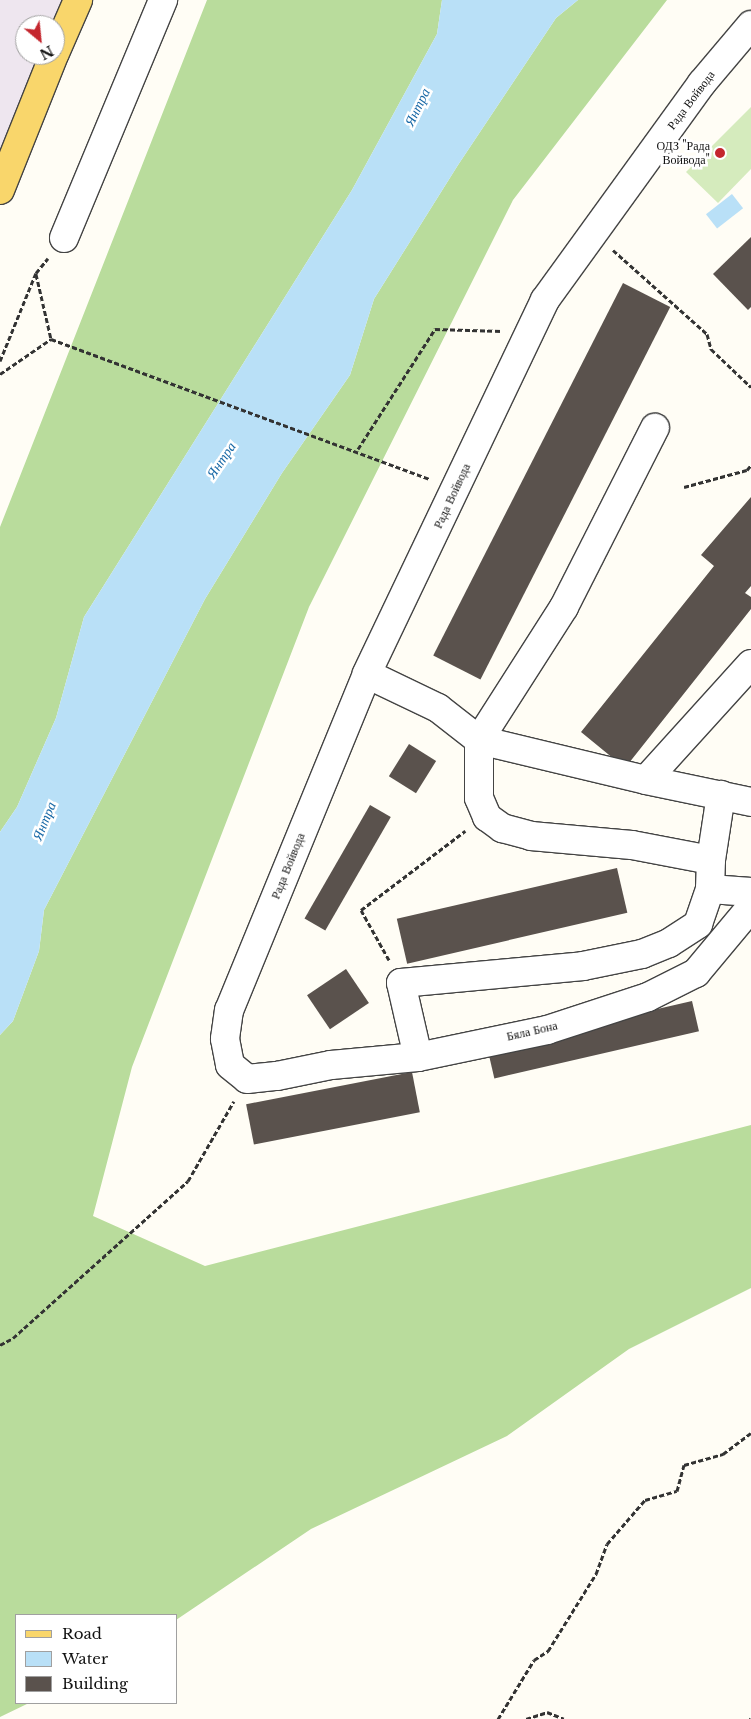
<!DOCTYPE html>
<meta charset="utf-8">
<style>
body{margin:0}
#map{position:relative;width:751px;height:1719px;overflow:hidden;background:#fffdf5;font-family:"Libre Baskerville",serif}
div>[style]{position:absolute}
.industrial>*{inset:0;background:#eee6ef}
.green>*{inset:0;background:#d5ebbd}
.forest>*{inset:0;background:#b9dc9c}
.water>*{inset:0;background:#b9e0f7;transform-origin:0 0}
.building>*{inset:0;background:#5a524d;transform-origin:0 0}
.path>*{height:3px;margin-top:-1.5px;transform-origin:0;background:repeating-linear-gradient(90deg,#333 0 5px,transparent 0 7.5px)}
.roads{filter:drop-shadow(1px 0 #444) drop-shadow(-1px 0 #444) drop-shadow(0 1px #444) drop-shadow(0 -1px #444)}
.minor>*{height:28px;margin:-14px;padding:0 14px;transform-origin:14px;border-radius:14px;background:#fff}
.major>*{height:28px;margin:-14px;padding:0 14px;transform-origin:14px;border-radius:14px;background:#f9d66b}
.dots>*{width:14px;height:14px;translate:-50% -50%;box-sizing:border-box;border:2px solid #fff;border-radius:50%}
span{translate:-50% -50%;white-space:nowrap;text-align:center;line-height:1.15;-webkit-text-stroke:5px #fff;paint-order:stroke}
.street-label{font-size:12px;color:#111}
.poi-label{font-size:12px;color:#111}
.right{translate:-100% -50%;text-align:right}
.water-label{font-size:14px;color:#1768a6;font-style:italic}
.legend{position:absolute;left:15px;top:1614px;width:162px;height:90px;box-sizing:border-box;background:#fff;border:1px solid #a0a0a0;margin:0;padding:6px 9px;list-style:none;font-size:15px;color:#111}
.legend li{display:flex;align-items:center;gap:10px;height:25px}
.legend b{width:25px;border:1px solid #a0a0a0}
.north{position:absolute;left:15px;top:15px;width:50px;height:50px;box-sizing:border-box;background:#fff;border:1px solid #a0a0a0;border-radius:50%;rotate:152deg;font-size:14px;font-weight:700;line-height:20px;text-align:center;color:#111}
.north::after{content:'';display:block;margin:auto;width:18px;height:22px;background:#c4262e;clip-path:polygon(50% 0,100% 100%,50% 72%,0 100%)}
</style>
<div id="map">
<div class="industrial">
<i style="clip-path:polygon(0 0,78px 0,55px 25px,25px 25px,25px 55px,54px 55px,0 190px)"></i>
</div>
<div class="green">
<i style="clip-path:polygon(751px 107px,751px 169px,718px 203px,686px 172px)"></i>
</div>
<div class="forest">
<i style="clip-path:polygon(207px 0,442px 0,437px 34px,352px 190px,84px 617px,56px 718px,17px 807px,0 832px,0 527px)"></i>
<i style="clip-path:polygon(578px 0,667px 0,513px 200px,309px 607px,132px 1067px,93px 1216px,205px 1266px,751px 1125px,751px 1288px,629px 1349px,507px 1436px,311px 1529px,176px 1620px,176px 1615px,16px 1615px,16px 1703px,29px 1703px,0 1717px,0 1035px,13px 1021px,39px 951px,44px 910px,205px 599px,282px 473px,350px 375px,374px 299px,458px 165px,556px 18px)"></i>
</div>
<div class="water">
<i style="clip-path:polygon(442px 0,578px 0,556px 18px,458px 165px,374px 299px,350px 375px,282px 473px,205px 599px,44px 910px,39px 951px,13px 1021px,0 1035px,0 832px,17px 807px,56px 718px,84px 617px,352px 190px,437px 34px)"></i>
<i style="left:732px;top:194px;width:18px;height:33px;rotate:52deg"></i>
</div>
<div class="building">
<i style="clip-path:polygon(751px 237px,751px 307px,748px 310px,713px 274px)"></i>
<i style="left:623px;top:283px;width:53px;height:418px;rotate:27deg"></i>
<i style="clip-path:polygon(751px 497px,751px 586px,745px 593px,751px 597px,751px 609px,625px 768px,581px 732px,714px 566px,701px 555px)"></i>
<i style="left:409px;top:744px;width:32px;height:38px;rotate:32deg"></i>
<i style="left:370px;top:805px;width:24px;height:131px;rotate:30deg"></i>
<i style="left:617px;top:868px;width:46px;height:226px;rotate:77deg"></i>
<i style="left:346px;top:969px;width:41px;height:47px;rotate:56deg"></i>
<i style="left:692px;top:1001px;width:31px;height:210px;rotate:77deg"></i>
<i style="left:412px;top:1072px;width:41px;height:169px;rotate:79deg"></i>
</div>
<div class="path">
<i style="left:613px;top:250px;width:126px;rotate:41.8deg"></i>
<i style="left:707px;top:334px;width:16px;rotate:75deg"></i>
<i style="left:711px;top:349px;width:55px;rotate:43.5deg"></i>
<i style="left:36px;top:274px;width:67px;rotate:77deg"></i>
<i style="left:51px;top:339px;width:404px;rotate:20.3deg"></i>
<i style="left:0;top:361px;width:95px;rotate:-67.8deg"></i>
<i style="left:36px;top:273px;width:19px;rotate:-51deg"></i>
<i style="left:0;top:374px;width:62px;rotate:-34.5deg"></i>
<i style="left:358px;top:449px;width:143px;rotate:-57.3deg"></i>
<i style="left:435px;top:329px;width:67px;rotate:1.7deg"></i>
<i style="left:684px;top:487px;width:65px;rotate:-15.1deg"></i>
<i style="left:747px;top:470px;width:6px;rotate:-51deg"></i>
<i style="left:389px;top:960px;width:57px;rotate:-119.2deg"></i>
<i style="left:361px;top:910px;width:131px;rotate:-37.2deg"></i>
<i style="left:0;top:1345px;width:15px;rotate:-28deg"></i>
<i style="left:13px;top:1338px;width:235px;rotate:-41.9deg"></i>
<i style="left:188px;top:1181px;width:92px;rotate:-60.1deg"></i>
<i style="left:498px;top:1719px;width:69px;rotate:-58.6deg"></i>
<i style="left:534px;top:1660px;width:17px;rotate:-33deg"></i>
<i style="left:548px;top:1651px;width:91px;rotate:-58.1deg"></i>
<i style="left:596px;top:1574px;width:32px;rotate:-70deg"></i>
<i style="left:607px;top:1544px;width:58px;rotate:-49.2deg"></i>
<i style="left:645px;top:1500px;width:33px;rotate:-16deg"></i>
<i style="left:677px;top:1491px;width:27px;rotate:-75deg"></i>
<i style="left:684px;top:1465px;width:41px;rotate:-15.8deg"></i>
<i style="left:723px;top:1454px;width:35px;rotate:-37deg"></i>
<i style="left:526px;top:1719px;width:22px;rotate:-18deg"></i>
<i style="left:547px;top:1712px;width:18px;rotate:22deg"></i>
<i style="left:750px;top:1719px;width:1px;rotate:-45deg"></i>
</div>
<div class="roads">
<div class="minor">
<i style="left:751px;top:25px;width:76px;rotate:130.2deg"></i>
<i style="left:702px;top:83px;width:268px;rotate:125.9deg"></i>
<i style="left:545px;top:300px;width:414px;rotate:115.5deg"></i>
<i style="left:367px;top:674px;width:363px;rotate:112.3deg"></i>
<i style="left:229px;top:1010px;width:29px;rotate:98deg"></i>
<i style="left:225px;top:1039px;width:26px;rotate:79deg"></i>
<i style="left:230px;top:1065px;width:22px;rotate:39deg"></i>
<i style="left:247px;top:1079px;width:30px;rotate:-6deg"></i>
<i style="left:277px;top:1076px;width:55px;rotate:-11.5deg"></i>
<i style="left:331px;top:1065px;width:87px;rotate:-5.3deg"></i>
<i style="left:418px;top:1057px;width:132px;rotate:-11.8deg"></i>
<i style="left:547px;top:1030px;width:106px;rotate:-18.1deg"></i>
<i style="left:648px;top:997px;width:54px;rotate:-26.6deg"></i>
<i style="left:696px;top:973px;width:86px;rotate:-50.2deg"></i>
<i style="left:64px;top:238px;width:258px;rotate:-67.4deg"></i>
<i style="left:751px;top:664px;width:156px;rotate:132.2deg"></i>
<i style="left:646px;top:780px;width:107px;rotate:11.8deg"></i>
<i style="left:367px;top:674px;width:79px;rotate:25.6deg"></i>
<i style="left:438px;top:708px;width:52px;rotate:38deg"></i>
<i style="left:479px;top:740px;width:58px;rotate:90deg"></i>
<i style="left:479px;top:798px;width:21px;rotate:67deg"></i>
<i style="left:487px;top:817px;width:19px;rotate:36deg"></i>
<i style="left:502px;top:828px;width:30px;rotate:15deg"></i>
<i style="left:531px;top:836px;width:101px;rotate:5.1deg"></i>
<i style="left:632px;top:845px;width:80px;rotate:10.8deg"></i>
<i style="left:711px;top:860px;width:29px;rotate:92deg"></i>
<i style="left:710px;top:889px;width:41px;rotate:4.2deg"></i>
<i style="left:646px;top:780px;width:172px;rotate:-166.5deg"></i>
<i style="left:479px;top:740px;width:158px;rotate:-57.4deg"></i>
<i style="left:564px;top:607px;width:201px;rotate:-63.1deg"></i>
<i style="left:711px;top:860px;width:66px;rotate:-81.3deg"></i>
<i style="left:418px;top:1057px;width:76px;rotate:-102.9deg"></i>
<i style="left:401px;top:983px;width:183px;rotate:-5.3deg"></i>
<i style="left:583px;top:966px;width:60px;rotate:-11.5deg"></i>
<i style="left:642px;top:954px;width:29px;rotate:-22deg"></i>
<i style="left:669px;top:943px;width:35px;rotate:-33deg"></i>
<i style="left:698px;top:924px;width:37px;rotate:-71deg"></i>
</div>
<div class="major">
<i style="left:55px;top:53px;width:58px;rotate:-66.5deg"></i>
<i style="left:0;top:190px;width:145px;rotate:-68.2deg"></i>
</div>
</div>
<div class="dots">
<i style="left:720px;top:153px;background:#c4262e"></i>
</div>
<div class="street-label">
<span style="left:691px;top:100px;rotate:-53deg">Рада Войвода</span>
<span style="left:452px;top:496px;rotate:-65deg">Рада Войвода</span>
<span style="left:288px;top:866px;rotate:-68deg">Рада Войвода</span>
<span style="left:532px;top:1031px;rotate:-13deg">Бяла Бона</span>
</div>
<div class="poi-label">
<span class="right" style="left:710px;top:153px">ОДЗ "Рада<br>Войвода"</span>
</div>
<div class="water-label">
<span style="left:417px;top:107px;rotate:-64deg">Янтра</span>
<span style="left:221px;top:460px;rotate:-56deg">Янтра</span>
<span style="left:44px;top:821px;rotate:-68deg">Янтра</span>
</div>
<ul class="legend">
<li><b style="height:6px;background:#f9d66b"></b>Road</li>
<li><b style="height:14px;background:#b9e0f7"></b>Water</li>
<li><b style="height:14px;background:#5a524d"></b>Building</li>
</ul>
<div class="north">N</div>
</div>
